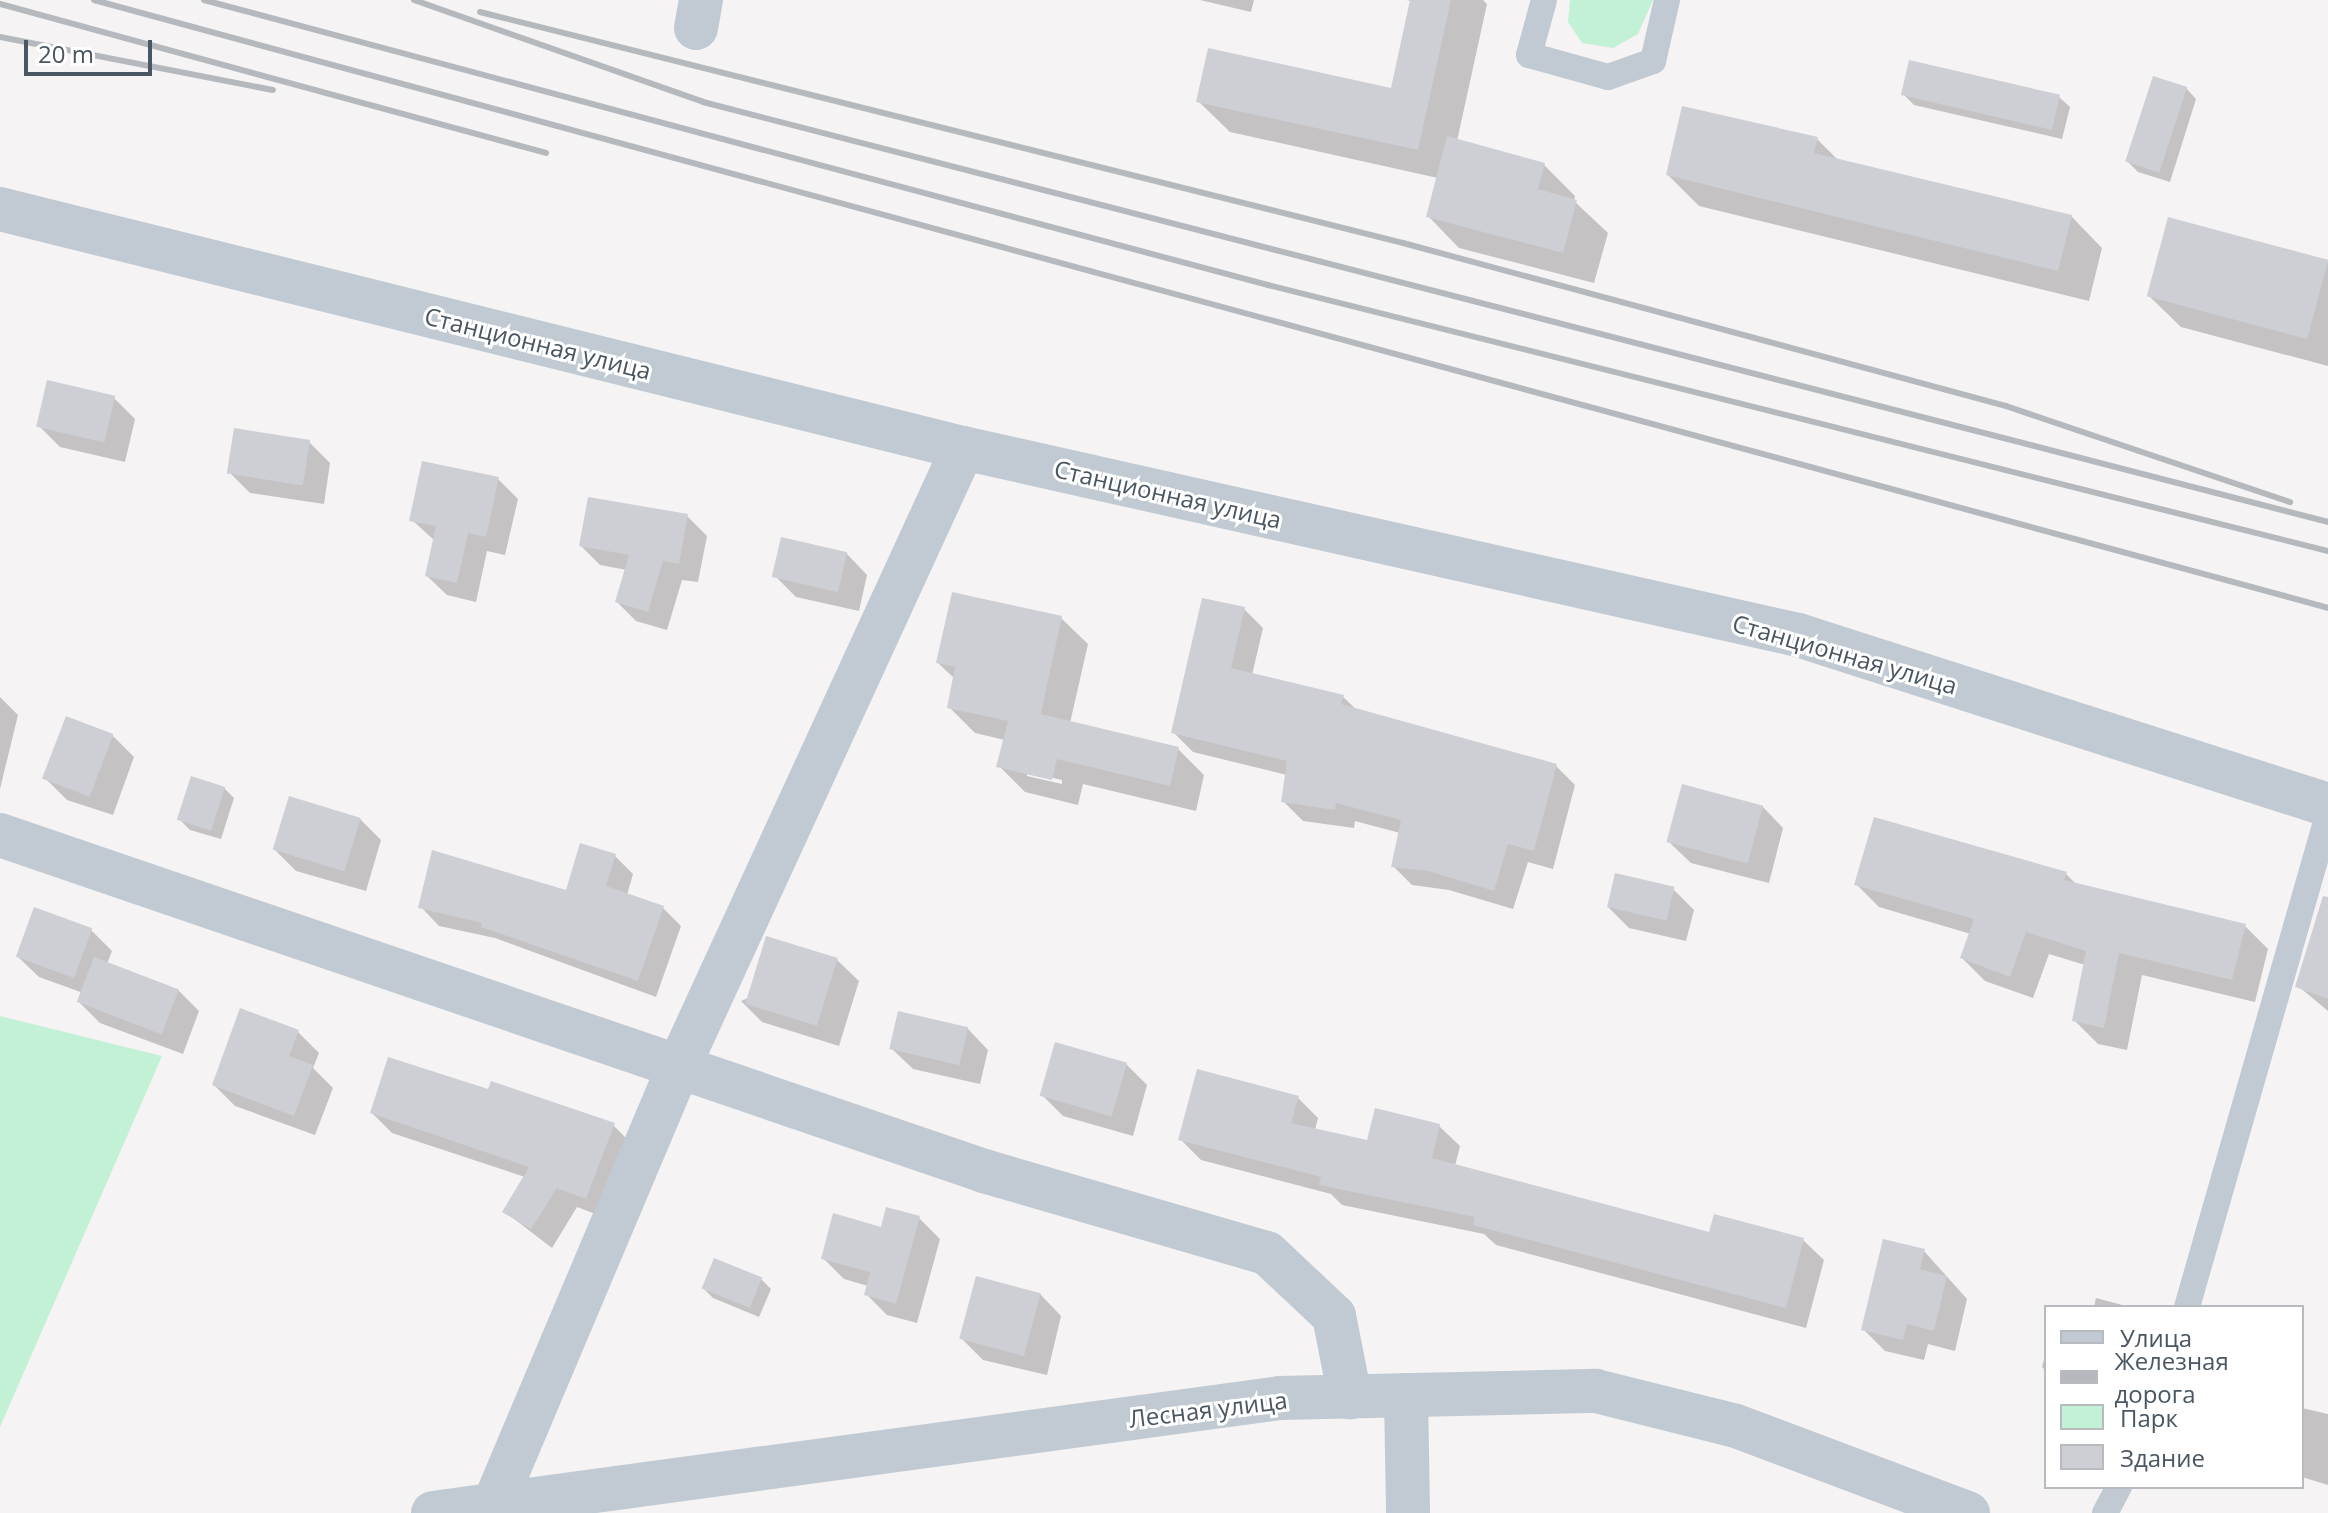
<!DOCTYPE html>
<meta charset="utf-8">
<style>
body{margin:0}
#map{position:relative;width:2328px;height:1513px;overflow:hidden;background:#f5f3f3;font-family:"Open Sans",sans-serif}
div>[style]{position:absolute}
.green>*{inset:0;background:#c3f1d5}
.shadow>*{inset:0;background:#0003}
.building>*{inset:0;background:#cdcfd5;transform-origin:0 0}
.service>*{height:26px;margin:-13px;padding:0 13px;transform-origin:13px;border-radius:13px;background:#c1cad2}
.minor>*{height:44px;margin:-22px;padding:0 22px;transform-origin:22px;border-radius:22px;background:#c1cad2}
.rail>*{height:6px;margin:-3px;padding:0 3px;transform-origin:3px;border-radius:3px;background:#b5b8bd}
span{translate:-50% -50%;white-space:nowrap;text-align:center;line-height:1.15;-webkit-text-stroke:6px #fff;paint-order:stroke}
.street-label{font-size:24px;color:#4a5661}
.legend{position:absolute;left:2044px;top:1305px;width:260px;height:184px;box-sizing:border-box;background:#fff;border:2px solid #b7bbc0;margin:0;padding:10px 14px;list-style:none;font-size:24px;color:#4a5661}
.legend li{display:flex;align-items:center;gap:16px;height:40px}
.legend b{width:40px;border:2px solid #b7bbc0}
.scale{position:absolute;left:24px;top:40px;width:128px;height:36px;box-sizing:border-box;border:4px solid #4a5661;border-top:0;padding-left:10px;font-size:24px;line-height:28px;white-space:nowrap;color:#4a5661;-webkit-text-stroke:6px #fff;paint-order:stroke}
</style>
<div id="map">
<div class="green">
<i style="clip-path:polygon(1570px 0,1653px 0,1638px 34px,1613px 48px,1582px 43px,1568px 22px)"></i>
<i style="clip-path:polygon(0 1016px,162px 1056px,0 1427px)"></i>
</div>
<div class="shadow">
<i style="clip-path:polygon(1200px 0,1254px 0,1251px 12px)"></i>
<i style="clip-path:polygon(1406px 0,1483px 0,1487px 4px,1457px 141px,1544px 165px,1575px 196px,1574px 201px,1608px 233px,1594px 283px,1459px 248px,1428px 216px,1438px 178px,1230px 132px,1198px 101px,1392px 90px,1412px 1px)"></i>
<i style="clip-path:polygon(2186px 88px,2196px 99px,2170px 182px,2138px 172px,2128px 162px)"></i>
<i style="clip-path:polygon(1904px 95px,2059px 97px,2070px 107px,2062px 139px,1914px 105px)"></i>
<i style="clip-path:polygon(1817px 139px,1839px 161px,2071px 216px,2102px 248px,2089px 301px,1699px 206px,1668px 175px)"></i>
<i style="clip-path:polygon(2328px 262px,2328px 366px,2181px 327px,2149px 296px)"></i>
<i style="clip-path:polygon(114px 398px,135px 419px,125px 462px,60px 447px,39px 426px)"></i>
<i style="clip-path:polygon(309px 442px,330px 463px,324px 504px,250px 493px,229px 472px)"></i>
<i style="clip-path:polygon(498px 479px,518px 499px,505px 555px,487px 551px,476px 602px,447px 595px,427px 576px,435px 541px,412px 520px)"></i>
<i style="clip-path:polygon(687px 516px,707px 536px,698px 582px,682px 580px,667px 630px,636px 621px,617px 602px,627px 570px,600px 565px,581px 546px)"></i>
<i style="clip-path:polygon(846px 553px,867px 575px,859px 611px,796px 597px,775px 576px)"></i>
<i style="clip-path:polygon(1244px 609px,1263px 628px,1252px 675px,1342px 696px,1357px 710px,1556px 766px,1575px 785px,1553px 869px,1528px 862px,1513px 909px,1449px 890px,1412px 885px,1393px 866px,1400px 833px,1355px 821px,1354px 828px,1303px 821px,1283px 801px,1287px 775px,1193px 752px,1174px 733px)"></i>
<i style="clip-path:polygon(evenodd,1061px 618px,1088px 644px,1070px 723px,1178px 749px,1204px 775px,1196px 811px,1083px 784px,1078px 805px,1025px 792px,999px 766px,1005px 740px,975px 733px,949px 707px,955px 679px,938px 663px,1061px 618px,1027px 772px,1062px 780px,1062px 784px,1027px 776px,1027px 772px)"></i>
<i style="clip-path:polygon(0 697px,18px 715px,0 789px)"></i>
<i style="clip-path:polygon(113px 736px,134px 757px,113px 815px,67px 800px,46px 779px)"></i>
<i style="clip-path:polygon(224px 788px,234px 798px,221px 839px,190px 830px,180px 820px)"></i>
<i style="clip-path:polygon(1762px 806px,1783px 828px,1769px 883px,1691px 863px,1669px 842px)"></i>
<i style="clip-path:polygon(360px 819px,381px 840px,366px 891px,296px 871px,275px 850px)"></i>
<i style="clip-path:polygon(615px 856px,633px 874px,627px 895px,663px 908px,681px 926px,656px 997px,495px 938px,439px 926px,421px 907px,567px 893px)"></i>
<i style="clip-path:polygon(2065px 873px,2077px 885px,2245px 926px,2268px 949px,2255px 1002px,2142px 975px,2127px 1050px,2098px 1044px,2074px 1020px,2085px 965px,2049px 954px,2033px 998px,1985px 981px,1962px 958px,1971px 934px,1879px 907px,1856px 884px)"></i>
<i style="clip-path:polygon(1673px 889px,1694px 910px,1686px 941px,1629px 928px,1608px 907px)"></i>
<i style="clip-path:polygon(91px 930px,112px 951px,107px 964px,178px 990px,199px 1011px,183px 1054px,100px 1023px,79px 1002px,83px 993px,39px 977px,17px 956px)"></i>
<i style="clip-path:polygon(2328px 942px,2328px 1011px,2298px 986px)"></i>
<i style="clip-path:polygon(837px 960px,859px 981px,839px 1046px,762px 1022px,741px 1001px)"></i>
<i style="clip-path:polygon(967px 1028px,988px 1050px,980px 1084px,913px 1069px,891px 1048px)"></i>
<i style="clip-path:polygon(298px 1032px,319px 1053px,313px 1068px,333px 1088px,315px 1135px,235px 1106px,214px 1085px)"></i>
<i style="clip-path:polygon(1126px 1064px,1147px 1085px,1133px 1136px,1063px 1116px,1042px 1095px)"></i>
<i style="clip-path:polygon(490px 1091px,613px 1125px,633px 1145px,606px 1218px,577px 1207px,552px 1248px,505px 1212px,525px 1177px,392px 1133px,372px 1113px)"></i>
<i style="clip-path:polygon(1298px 1098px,1318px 1118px,1315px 1130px,1368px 1143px,1439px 1126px,1460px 1146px,1455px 1166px,1710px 1234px,1803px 1240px,1824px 1260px,1806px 1328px,1496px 1245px,1484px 1234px,1342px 1205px,1331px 1194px,1201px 1160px,1180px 1139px)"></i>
<i style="clip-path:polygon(919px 1218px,940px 1239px,917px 1323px,887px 1315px,866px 1294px,868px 1286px,844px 1279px,823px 1258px)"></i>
<i style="clip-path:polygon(1924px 1251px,1967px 1299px,1955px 1351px,1928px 1344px,1924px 1360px,1885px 1351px,1864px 1330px)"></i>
<i style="clip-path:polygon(761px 1279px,771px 1289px,759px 1317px,713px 1298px,703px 1288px)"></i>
<i style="clip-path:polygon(1040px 1294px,1061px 1316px,1047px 1375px,983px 1360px,962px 1339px)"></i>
<i style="clip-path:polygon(2096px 1298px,2130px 1307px,2094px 1307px)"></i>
<i style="clip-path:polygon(2046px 1352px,2046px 1371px,2042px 1367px)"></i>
<i style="clip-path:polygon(2302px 1408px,2328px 1414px,2328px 1485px,2302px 1477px)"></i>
</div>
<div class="building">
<i style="clip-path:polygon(1410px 0,1451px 0,1418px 150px,1196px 102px,1208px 48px,1391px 88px)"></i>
<i style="left:1909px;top:60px;width:155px;height:36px;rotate:13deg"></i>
<i style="left:2153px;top:76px;width:36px;height:90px;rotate:18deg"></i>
<i style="clip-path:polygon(1682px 106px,1818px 137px,1814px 153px,2072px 215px,2058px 271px,1666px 175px)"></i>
<i style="clip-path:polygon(1447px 136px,1545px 163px,1538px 189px,1577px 200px,1563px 253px,1426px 217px)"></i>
<i style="left:2168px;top:217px;width:166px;height:82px;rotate:15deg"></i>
<i style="left:47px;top:380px;width:70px;height:48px;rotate:13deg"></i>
<i style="left:234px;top:428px;width:77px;height:46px;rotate:9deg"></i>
<i style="clip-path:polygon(422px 461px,499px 477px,486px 537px,468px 533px,457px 583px,425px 576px,436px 526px,409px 521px)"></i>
<i style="clip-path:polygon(588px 497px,688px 514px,679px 564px,663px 561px,648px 612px,615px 602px,629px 555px,579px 546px)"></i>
<i style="left:781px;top:537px;width:68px;height:41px;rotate:13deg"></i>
<i style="clip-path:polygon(952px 592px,1062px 616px,1041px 714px,1179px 747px,1170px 786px,1057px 759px,1052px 780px,996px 767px,1008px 721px,947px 708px,955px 667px,936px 663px)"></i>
<i style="clip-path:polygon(1202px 598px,1245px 607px,1231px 668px,1344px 695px,1341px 704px,1557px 764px,1534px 851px,1508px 844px,1494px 891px,1428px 871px,1391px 867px,1401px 820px,1336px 803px,1335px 810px,1281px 802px,1287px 761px,1171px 733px)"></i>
<i style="left:66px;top:716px;width:51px;height:67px;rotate:21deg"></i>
<i style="left:191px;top:776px;width:36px;height:46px;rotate:18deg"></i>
<i style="left:1682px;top:784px;width:84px;height:60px;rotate:15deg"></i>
<i style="left:289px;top:796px;width:75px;height:56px;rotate:17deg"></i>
<i style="clip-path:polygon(1874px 817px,2067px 872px,2064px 880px,2246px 924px,2232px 980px,2119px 953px,2104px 1028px,2072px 1021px,2086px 951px,2026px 932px,2010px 977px,1960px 958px,1974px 919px,1854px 885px)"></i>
<i style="clip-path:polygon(580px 843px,616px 854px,606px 886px,664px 906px,638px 981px,481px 927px,482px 923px,418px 908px,432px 850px,566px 890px)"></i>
<i style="left:1615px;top:873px;width:61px;height:35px;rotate:13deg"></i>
<i style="clip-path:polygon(2323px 896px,2328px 897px,2328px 999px,2295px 987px)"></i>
<i style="left:34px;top:907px;width:62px;height:53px;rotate:20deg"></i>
<i style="left:766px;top:936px;width:75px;height:71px;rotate:17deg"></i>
<i style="left:94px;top:957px;width:91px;height:48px;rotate:21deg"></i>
<i style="clip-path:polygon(240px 1008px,299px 1030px,289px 1056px,313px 1065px,294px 1116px,212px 1085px)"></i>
<i style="left:898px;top:1011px;width:72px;height:39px;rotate:13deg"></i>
<i style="left:1055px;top:1042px;width:75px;height:56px;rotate:16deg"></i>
<i style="clip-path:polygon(388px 1057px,488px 1089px,491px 1081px,615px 1123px,586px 1199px,557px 1188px,531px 1229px,502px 1212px,529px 1167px,370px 1113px)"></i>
<i style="clip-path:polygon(1197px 1069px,1299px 1096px,1291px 1123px,1367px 1140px,1375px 1108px,1440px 1124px,1432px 1158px,1709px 1232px,1714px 1214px,1804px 1238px,1786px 1308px,1473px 1225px,1475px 1217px,1319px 1185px,1321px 1177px,1178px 1140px)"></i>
<i style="clip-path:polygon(886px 1207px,920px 1216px,896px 1304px,864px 1295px,870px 1272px,821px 1259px,833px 1213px,881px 1227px)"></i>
<i style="clip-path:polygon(1883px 1239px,1925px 1249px,1920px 1269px,1947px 1276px,1934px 1331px,1907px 1324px,1903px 1340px,1861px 1330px)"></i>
<i style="left:714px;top:1258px;width:52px;height:33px;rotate:22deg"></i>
<i style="left:976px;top:1276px;width:67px;height:65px;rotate:15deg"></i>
</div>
<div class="service">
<i style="left:1544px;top:0;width:57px;rotate:105.3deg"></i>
<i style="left:1529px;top:55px;width:82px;rotate:15.6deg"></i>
<i style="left:1608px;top:77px;width:48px;rotate:-19.6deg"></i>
<i style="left:1653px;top:61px;width:63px;rotate:-77.1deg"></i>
<i style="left:2187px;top:1307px;width:512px;rotate:-74.01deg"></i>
<i style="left:2105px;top:1513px;width:30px;rotate:-62deg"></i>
</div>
<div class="minor">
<i style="left:696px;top:28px;width:28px;rotate:-80deg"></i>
<i style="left:0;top:209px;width:992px;rotate:13.94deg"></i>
<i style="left:963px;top:448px;width:856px;rotate:12.62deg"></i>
<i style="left:1798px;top:635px;width:557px;rotate:17.78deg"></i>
<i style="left:0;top:835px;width:1040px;rotate:18.85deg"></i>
<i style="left:984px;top:1171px;width:295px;rotate:16.2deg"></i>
<i style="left:1267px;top:1253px;width:92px;rotate:43.2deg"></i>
<i style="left:1334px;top:1316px;width:83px;rotate:78.8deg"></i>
<i style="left:1406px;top:1395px;width:118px;rotate:89deg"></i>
<i style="left:494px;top:1504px;width:473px;rotate:-67.1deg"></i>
<i style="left:678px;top:1068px;width:682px;rotate:-65.31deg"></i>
<i style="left:433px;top:1513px;width:855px;rotate:-7.73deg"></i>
<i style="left:1280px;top:1398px;width:316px;rotate:-1.3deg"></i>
<i style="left:1596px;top:1391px;width:144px;rotate:14deg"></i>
<i style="left:1736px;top:1426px;width:248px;rotate:20.6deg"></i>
</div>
<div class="rail">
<i style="left:94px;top:0;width:2315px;rotate:15.22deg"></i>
<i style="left:204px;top:0;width:1102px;rotate:15deg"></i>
<i style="left:1268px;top:285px;width:1093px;rotate:14.09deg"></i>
<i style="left:414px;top:0;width:306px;rotate:19.4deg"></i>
<i style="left:703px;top:102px;width:1678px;rotate:14.49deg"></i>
<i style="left:0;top:4px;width:566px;rotate:15.26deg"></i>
<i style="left:480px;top:12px;width:951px;rotate:14.05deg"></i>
<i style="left:1403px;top:243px;width:625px;rotate:15.13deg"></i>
<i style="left:2006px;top:406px;width:300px;rotate:18.7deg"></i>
<i style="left:0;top:37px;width:278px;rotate:11deg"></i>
</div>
<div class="street-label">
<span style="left:538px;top:343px;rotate:14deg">Станционная улица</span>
<span style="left:1168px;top:494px;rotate:13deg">Станционная улица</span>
<span style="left:1845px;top:654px;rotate:16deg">Станционная улица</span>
<span style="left:1208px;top:1409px;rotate:-7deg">Лесная улица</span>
</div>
<ul class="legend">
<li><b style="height:10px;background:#c1cad2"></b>Улица</li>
<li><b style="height:10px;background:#b5b8bd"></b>Железная дорога</li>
<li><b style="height:22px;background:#c3f1d5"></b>Парк</li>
<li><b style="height:22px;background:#cdcfd5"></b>Здание</li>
</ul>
<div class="scale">20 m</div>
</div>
